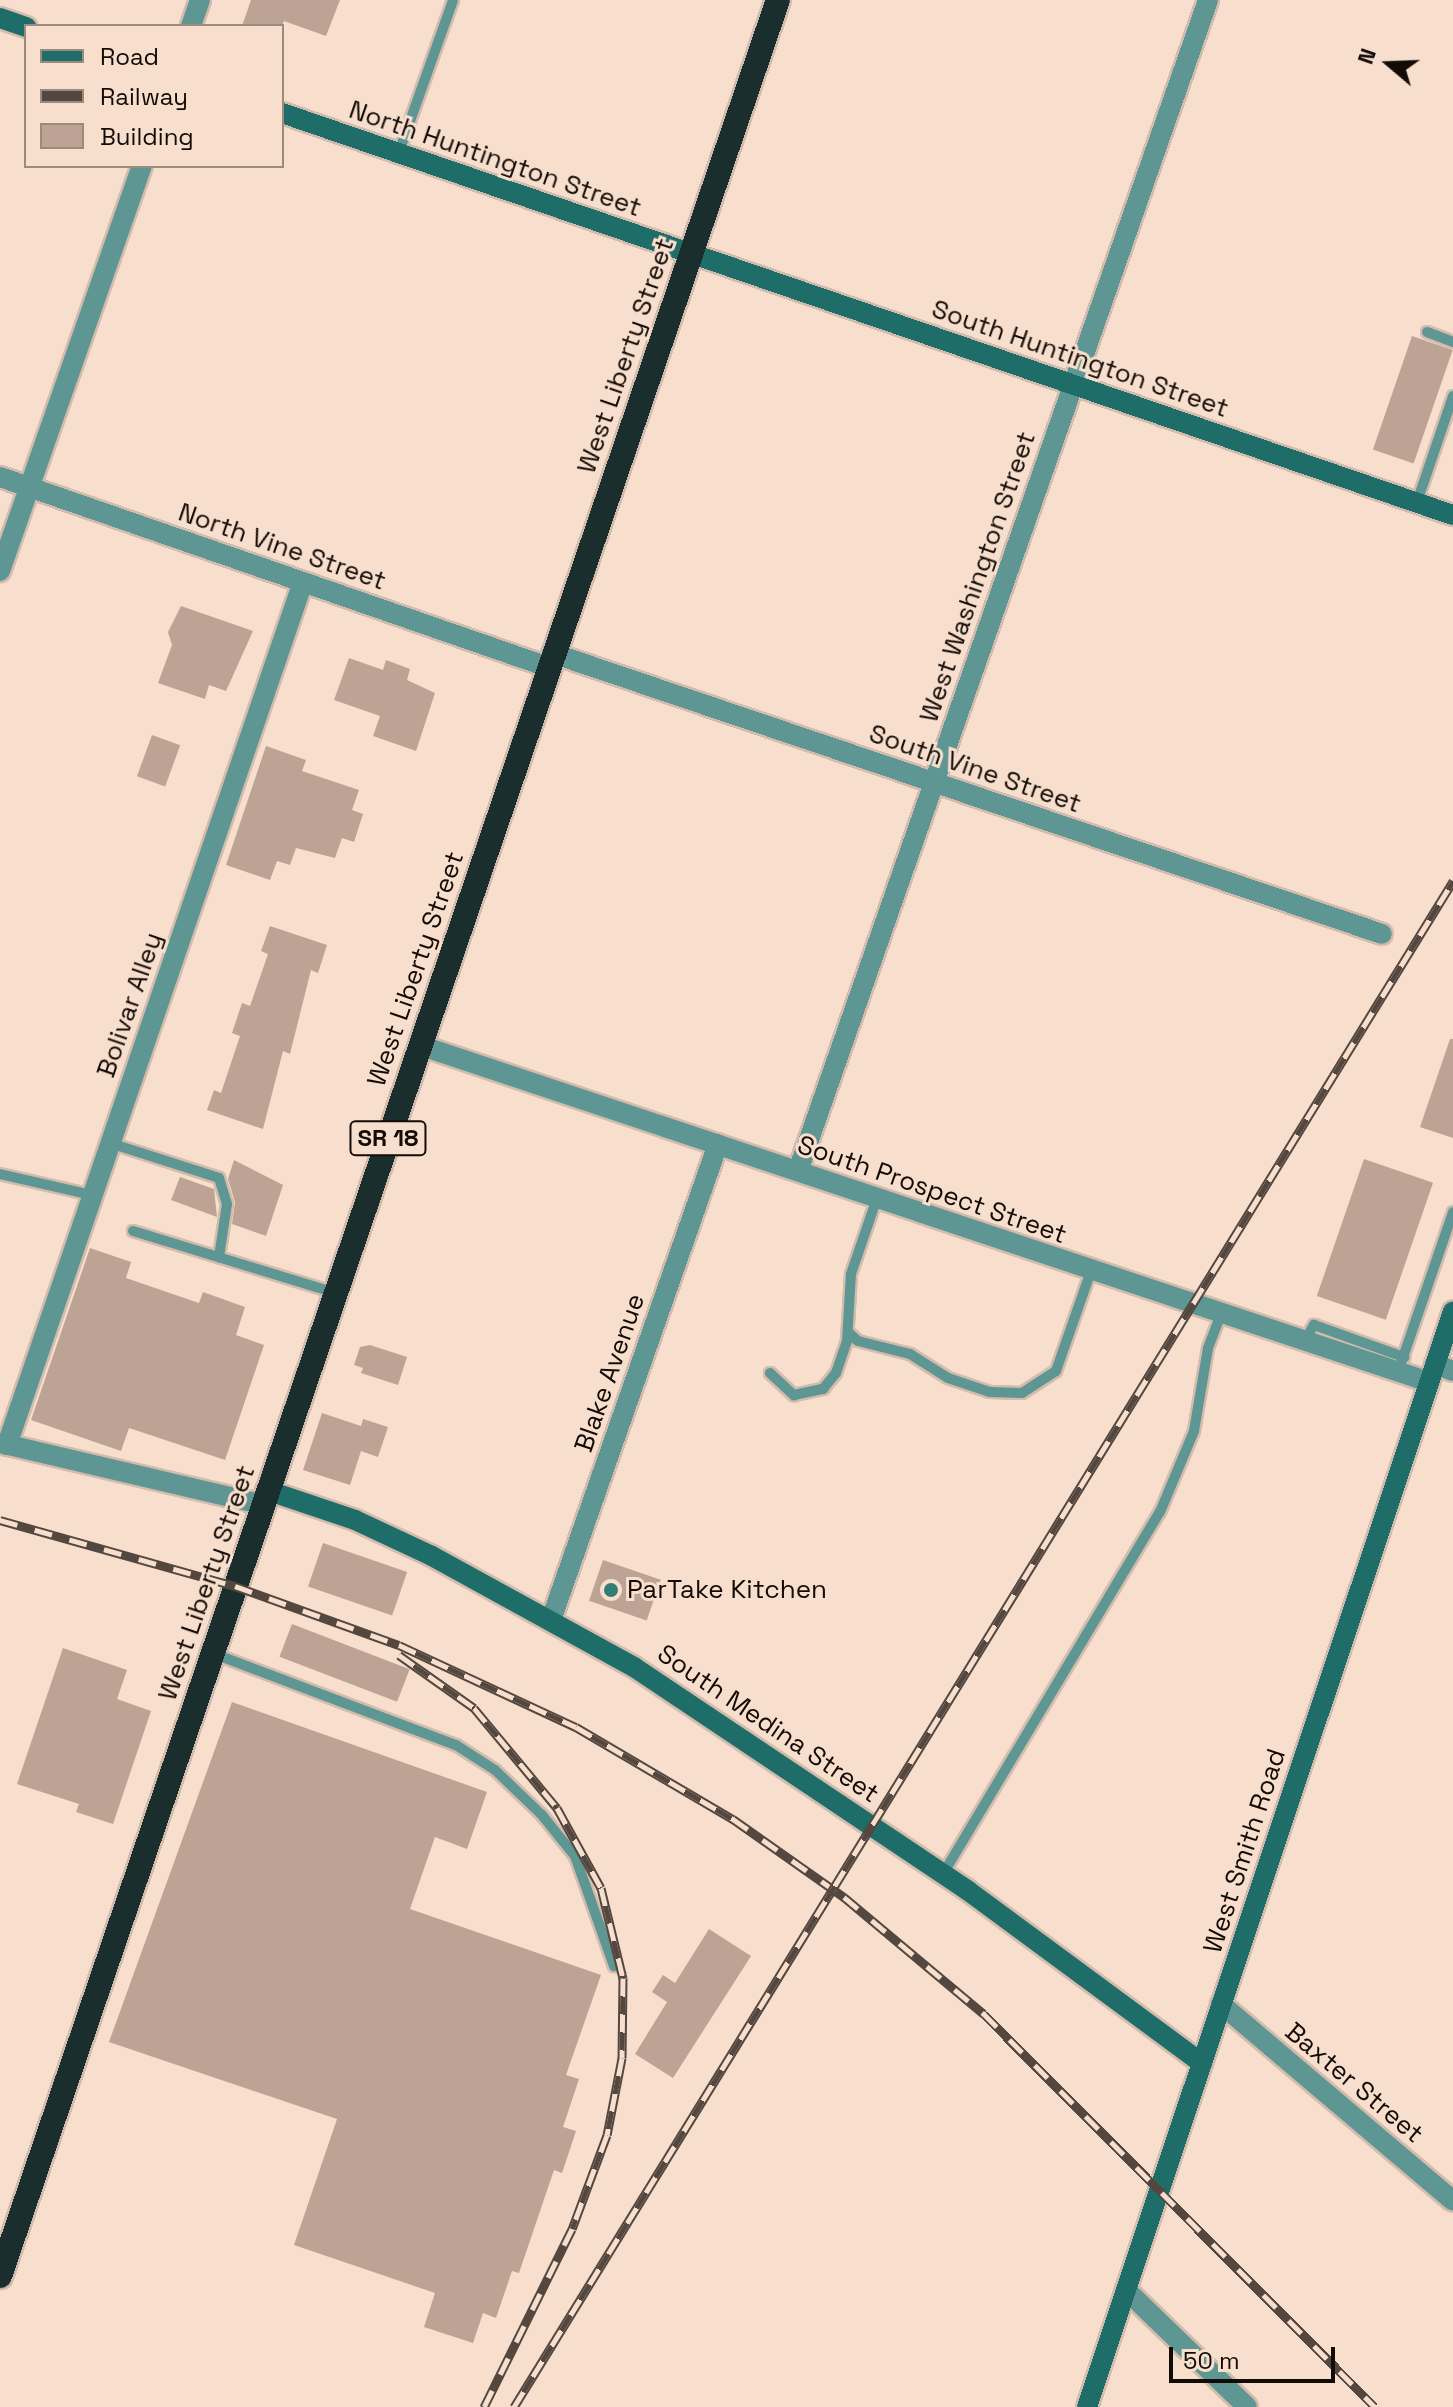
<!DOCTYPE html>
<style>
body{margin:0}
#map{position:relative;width:1453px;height:2407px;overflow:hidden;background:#f8decd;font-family:"Space Grotesk",sans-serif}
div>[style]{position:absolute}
.building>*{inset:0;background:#bca393;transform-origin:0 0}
.roads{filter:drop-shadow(2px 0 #d3bcad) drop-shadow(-2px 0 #d3bcad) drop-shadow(0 2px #d3bcad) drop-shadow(0 -2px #d3bcad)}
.lane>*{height:10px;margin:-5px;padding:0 5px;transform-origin:5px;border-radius:5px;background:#5d9692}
.street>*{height:20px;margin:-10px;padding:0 10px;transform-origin:10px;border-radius:10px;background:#5d9692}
.secondary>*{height:20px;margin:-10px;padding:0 10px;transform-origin:10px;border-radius:10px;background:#1f6d69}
.highway>*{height:24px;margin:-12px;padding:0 12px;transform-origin:12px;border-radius:12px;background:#192e2d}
.rail>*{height:9px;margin-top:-4.5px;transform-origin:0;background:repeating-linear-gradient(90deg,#f8decd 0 18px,#54473f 0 36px);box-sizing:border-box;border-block:2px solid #54473f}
.dots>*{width:22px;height:22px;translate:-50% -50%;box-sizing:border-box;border:4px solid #f8decd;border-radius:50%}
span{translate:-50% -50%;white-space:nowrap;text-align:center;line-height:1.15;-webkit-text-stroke:6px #f8decd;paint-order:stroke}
.shield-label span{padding:2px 6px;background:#f8decd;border:2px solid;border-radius:6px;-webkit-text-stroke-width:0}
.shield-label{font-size:24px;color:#130b06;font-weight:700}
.street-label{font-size:26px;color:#130b06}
.poi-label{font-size:26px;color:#130b06}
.left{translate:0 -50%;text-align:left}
.legend{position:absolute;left:24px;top:24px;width:260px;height:144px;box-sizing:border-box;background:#f8decd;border:2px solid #9c8a7d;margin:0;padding:10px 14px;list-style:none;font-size:24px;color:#130b06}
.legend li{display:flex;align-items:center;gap:16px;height:40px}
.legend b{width:40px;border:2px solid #9c8a7d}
.north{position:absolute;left:1349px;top:24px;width:80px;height:80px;-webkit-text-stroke:6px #f8decd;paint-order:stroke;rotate:289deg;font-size:22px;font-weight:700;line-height:32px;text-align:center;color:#130b06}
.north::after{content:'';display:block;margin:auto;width:28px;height:36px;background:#130b06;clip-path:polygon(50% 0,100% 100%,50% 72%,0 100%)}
.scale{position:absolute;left:1169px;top:2347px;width:166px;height:36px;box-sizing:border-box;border:4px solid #130b06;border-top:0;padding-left:10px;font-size:24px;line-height:28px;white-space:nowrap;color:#130b06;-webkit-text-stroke:6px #f8decd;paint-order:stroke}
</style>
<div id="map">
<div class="building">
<i style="clip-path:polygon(251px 0,340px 0,326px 36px,284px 21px,282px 26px,242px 26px)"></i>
<i style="left:1412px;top:336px;width:43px;height:120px;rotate:19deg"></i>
<i style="clip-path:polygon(181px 606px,253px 631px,226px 691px,209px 685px,205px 699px,158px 683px,172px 645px,168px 632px)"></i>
<i style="clip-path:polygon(349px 658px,383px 670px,386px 660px,410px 669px,407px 680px,435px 693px,416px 751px,373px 736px,380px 716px,334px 700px)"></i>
<i style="left:152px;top:735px;width:30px;height:44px;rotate:20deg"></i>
<i style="clip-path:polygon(266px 746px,306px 760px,302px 771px,359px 790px,352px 810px,363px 814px,354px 842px,342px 838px,335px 858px,296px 848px,290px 865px,277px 861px,270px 880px,226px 865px)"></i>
<i style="clip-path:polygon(270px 926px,327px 945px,318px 973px,311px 970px,290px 1054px,283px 1051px,263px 1129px,207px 1110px,214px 1090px,221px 1093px,240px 1036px,232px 1033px,242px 1003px,250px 1006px,268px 954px,261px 951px)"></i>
<i style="clip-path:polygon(1450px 1039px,1453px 1039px,1453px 1138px,1420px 1127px)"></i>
<i style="left:1364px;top:1159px;width:73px;height:145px;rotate:19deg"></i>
<i style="clip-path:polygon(234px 1160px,283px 1185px,266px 1236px,232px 1224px,235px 1202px,228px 1179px)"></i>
<i style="clip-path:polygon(180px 1177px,214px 1189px,217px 1217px,171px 1200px)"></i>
<i style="clip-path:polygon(90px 1248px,131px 1262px,126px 1278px,199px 1303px,203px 1292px,245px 1307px,236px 1335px,264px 1345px,225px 1460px,129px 1428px,121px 1451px,31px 1420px)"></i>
<i style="clip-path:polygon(370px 1345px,407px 1357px,398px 1385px,361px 1373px,363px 1368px,354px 1365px,360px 1347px)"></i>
<i style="clip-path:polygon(322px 1413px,361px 1426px,363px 1419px,388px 1427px,378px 1457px,361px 1451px,350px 1485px,303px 1470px)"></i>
<i style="left:323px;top:1543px;width:89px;height:46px;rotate:19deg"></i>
<i style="left:603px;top:1560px;width:61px;height:43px;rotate:19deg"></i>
<i style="left:292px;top:1624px;width:126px;height:35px;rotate:21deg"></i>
<i style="clip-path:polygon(63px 1648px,127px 1670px,117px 1699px,151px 1711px,113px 1824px,76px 1812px,79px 1804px,17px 1784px)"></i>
<i style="clip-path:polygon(232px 1702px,487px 1792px,467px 1849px,435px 1837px,410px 1909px,601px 1975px,566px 2075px,579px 2079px,563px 2127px,576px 2131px,562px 2173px,554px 2170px,519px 2273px,512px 2271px,496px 2318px,483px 2313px,473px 2343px,424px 2327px,435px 2293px,294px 2245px,337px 2119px,109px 2042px)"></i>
<i style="clip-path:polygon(709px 1929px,751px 1956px,673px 2078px,635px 2054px,667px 2002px,652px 1992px,663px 1975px,675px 1983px)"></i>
</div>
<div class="roads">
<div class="lane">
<i style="left:399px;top:152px;width:161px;rotate:-70.4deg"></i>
<i style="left:1427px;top:332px;width:28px;rotate:21deg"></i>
<i style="left:1417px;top:502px;width:112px;rotate:-71.2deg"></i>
<i style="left:110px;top:1143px;width:114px;rotate:17.8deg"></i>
<i style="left:219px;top:1178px;width:27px;rotate:73deg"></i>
<i style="left:227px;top:1204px;width:54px;rotate:98.6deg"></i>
<i style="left:0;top:1174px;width:94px;rotate:12.9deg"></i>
<i style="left:133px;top:1231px;width:212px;rotate:17deg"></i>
<i style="left:848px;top:1332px;width:13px;rotate:42deg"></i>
<i style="left:858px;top:1341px;width:54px;rotate:14deg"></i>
<i style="left:910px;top:1354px;width:45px;rotate:32.3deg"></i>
<i style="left:948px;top:1378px;width:44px;rotate:18.4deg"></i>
<i style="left:990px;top:1392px;width:32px;rotate:2deg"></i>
<i style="left:1022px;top:1393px;width:40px;rotate:-32.9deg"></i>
<i style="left:1056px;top:1371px;width:106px;rotate:-70.7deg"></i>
<i style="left:1304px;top:1342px;width:20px;rotate:-60deg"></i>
<i style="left:1314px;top:1325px;width:96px;rotate:19.6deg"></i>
<i style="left:1398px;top:1372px;width:169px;rotate:-71deg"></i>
<i style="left:770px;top:1373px;width:33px;rotate:43deg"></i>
<i style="left:794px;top:1395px;width:30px;rotate:-12deg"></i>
<i style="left:823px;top:1389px;width:21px;rotate:-51deg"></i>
<i style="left:836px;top:1373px;width:34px;rotate:-71deg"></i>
<i style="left:847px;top:1341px;width:67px;rotate:-86.6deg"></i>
<i style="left:851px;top:1274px;width:80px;rotate:-71.1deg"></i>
<i style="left:212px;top:1653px;width:261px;rotate:20.7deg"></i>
<i style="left:456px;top:1745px;width:46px;rotate:32.7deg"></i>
<i style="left:495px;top:1770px;width:65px;rotate:43.8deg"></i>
<i style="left:542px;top:1815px;width:53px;rotate:51.2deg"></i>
<i style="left:575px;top:1856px;width:117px;rotate:70.5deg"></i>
<i style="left:943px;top:1874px;width:422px;rotate:-59.1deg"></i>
<i style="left:1160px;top:1512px;width:88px;rotate:-67.2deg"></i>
<i style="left:1194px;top:1431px;width:84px;rotate:-80.4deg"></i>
<i style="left:1208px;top:1348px;width:36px;rotate:-69deg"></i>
</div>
<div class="street">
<i style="left:191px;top:26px;width:28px;rotate:-71deg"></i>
<i style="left:0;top:477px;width:580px;rotate:19.12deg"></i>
<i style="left:0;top:571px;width:429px;rotate:-70.7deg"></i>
<i style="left:552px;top:653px;width:876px;rotate:18.7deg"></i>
<i style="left:419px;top:1045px;width:1065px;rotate:18.45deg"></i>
<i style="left:798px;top:1171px;width:1241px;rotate:-70.7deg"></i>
<i style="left:1435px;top:1364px;width:19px;rotate:21deg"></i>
<i style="left:0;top:1443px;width:271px;rotate:13.2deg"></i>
<i style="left:7px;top:1445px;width:912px;rotate:-71.07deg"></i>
<i style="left:551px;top:1620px;width:504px;rotate:-70.67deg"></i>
<i style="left:1221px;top:2004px;width:304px;rotate:40.3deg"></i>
<i style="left:1126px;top:2290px;width:168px;rotate:44deg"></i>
</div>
<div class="secondary">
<i style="left:0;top:18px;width:28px;rotate:19deg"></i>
<i style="left:282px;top:113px;width:1238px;rotate:18.95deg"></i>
<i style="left:269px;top:1491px;width:91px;rotate:18.6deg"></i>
<i style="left:355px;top:1520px;width:85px;rotate:25.1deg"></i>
<i style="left:432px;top:1556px;width:230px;rotate:28.8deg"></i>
<i style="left:634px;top:1667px;width:401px;rotate:33.8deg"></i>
<i style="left:967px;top:1890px;width:292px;rotate:36.4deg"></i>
<i style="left:1087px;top:2407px;width:1155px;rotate:-71.53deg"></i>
</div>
<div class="highway">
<i style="left:0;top:2276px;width:2405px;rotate:-71.13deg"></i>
</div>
</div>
<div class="rail">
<i style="left:0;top:1520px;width:244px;rotate:15.7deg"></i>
<i style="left:235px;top:1586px;width:174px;rotate:19.8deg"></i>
<i style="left:399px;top:1645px;width:195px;rotate:24.9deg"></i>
<i style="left:576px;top:1727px;width:182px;rotate:30.4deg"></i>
<i style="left:733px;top:1819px;width:136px;rotate:35.1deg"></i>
<i style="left:844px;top:1897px;width:182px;rotate:39.9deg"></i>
<i style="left:984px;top:2014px;width:554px;rotate:45.15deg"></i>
<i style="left:399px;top:1655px;width:92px;rotate:35.2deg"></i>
<i style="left:474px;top:1708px;width:130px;rotate:50.3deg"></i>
<i style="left:557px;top:1808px;width:91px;rotate:61.2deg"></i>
<i style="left:601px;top:1888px;width:93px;rotate:76.3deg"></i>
<i style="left:623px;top:1978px;width:80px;rotate:90.7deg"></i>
<i style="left:622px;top:2058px;width:78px;rotate:101deg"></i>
<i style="left:607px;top:2135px;width:100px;rotate:110.4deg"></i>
<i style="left:572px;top:2229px;width:199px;rotate:116.3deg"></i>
<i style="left:514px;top:2407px;width:1792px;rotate:-58.39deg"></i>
</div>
<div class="dots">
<i style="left:611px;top:1590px;background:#347c78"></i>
</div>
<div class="shield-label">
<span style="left:388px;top:1138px">SR 18</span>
</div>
<div class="street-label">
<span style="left:495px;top:159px;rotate:19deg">North Huntington Street</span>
<span style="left:626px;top:356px;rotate:-71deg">West Liberty Street</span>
<span style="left:1080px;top:359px;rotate:19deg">South Huntington Street</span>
<span style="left:282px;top:547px;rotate:19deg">North Vine Street</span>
<span style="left:978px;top:577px;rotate:-71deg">West Washington Street</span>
<span style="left:975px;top:769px;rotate:19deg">South Vine Street</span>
<span style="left:416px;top:969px;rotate:-71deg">West Liberty Street</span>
<span style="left:130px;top:1005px;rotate:-71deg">Bolivar Alley</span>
<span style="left:932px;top:1190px;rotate:19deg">South Prospect Street</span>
<span style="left:610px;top:1373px;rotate:-71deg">Blake Avenue</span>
<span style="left:207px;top:1583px;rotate:-71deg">West Liberty Street</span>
<span style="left:768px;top:1724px;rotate:34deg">South Medina Street</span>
<span style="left:1245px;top:1851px;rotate:-72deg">West Smith Road</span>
<span style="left:1354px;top:2083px;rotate:40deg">Baxter Street</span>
</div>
<div class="poi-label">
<span class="left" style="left:627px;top:1590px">ParTake Kitchen</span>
</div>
<ul class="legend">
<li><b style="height:10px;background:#1f6d69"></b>Road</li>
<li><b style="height:10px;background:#54473f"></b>Railway</li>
<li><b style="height:22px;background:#bca393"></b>Building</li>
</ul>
<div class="north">N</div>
<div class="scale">50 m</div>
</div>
